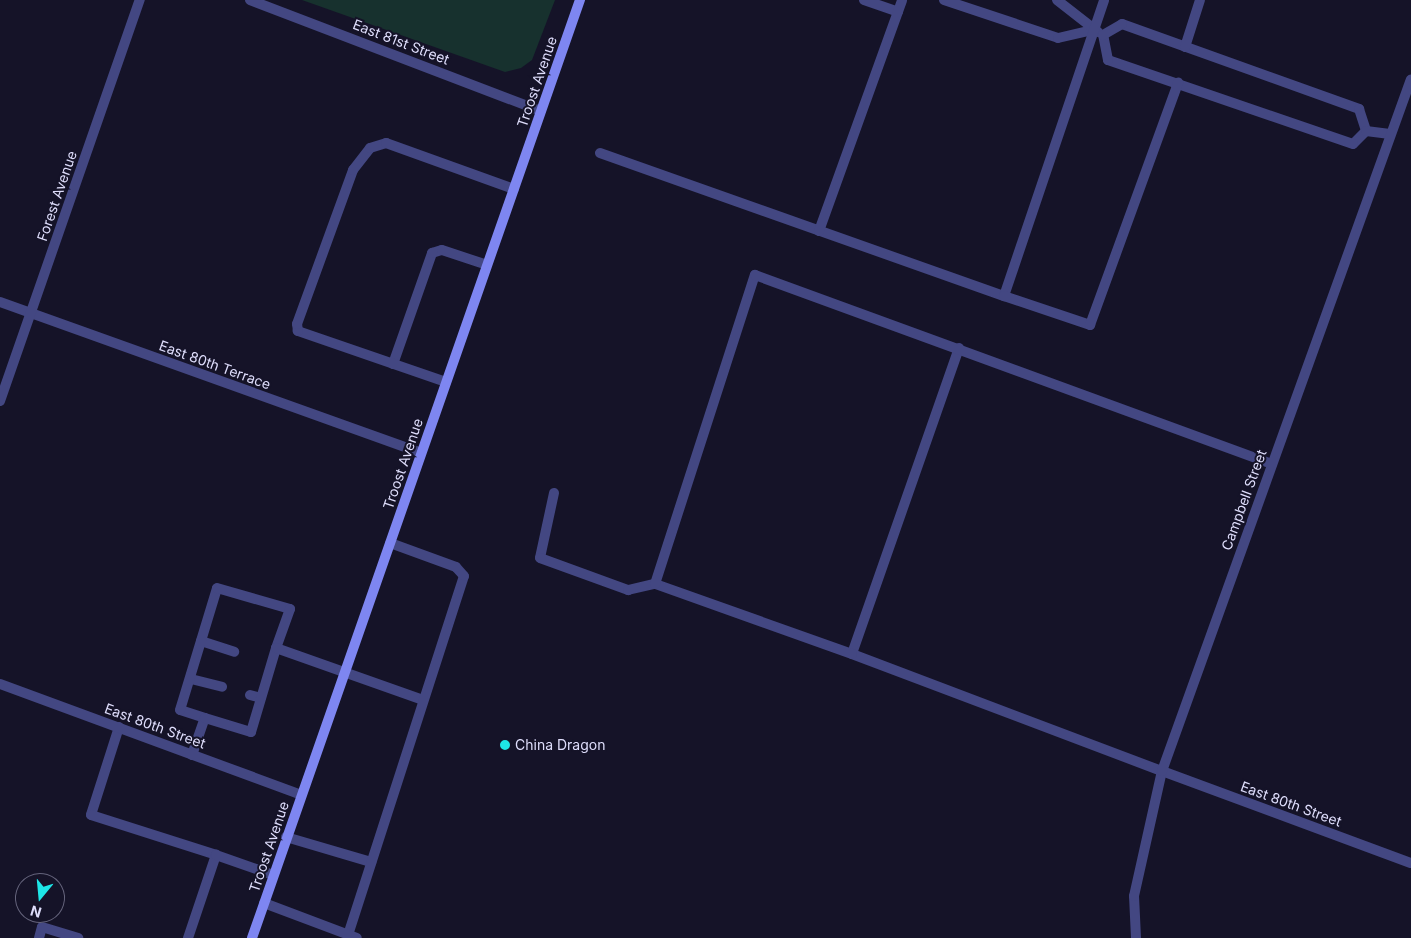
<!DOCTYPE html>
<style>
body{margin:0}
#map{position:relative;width:1411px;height:938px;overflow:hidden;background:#151328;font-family:Inter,sans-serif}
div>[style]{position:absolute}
.green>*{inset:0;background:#17312e}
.lane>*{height:10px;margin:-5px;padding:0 5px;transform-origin:5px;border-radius:5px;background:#434782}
.street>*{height:10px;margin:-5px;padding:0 5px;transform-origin:5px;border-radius:5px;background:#434782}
.secondary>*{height:10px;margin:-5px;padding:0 5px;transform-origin:5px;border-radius:5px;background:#7e86f1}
.dots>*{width:14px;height:14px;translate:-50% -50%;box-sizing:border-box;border:2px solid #151328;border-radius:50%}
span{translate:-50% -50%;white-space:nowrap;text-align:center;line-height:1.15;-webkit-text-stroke:4px #151328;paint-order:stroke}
.street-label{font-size:14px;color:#deddfb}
.poi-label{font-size:14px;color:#deddfb}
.left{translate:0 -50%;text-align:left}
.north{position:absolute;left:15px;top:873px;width:50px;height:50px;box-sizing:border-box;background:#151328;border:1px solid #65647c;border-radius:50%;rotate:197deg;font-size:14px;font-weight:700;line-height:20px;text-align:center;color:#deddfb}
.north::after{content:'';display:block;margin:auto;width:18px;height:22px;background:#1ee6e7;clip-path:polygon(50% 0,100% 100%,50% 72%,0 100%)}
</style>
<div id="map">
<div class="green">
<i style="clip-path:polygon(302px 0,555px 0,532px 60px,521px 68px,505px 72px)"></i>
</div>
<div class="lane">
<i style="left:864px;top:0;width:36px;rotate:19deg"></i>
<i style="left:944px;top:0;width:120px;rotate:18.4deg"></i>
<i style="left:1058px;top:38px;width:36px;rotate:-13deg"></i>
<i style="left:1057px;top:0;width:52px;rotate:38deg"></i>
<i style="left:1122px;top:24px;width:252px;rotate:19.7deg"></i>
<i style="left:1359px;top:109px;width:23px;rotate:72deg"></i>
<i style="left:1366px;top:131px;width:18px;rotate:135deg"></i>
<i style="left:1353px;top:144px;width:259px;rotate:-161.1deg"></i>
<i style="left:1108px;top:60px;width:25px;rotate:-101deg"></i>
<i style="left:1103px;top:35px;width:22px;rotate:-30deg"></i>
<i style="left:1185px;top:47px;width:49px;rotate:-72.3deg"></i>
<i style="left:1366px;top:131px;width:24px;rotate:7deg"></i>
<i style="left:600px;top:153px;width:429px;rotate:19.5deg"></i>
<i style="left:1004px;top:296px;width:312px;rotate:-71.3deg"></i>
<i style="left:819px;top:231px;width:245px;rotate:-70.2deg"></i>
<i style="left:1004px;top:296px;width:91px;rotate:18.6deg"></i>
<i style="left:1090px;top:325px;width:258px;rotate:-70deg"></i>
<i style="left:959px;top:348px;width:324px;rotate:109.3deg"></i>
<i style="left:852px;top:654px;width:331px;rotate:20.7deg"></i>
<i style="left:393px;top:364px;width:118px;rotate:-70.6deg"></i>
<i style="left:432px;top:253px;width:10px;rotate:-17deg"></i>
<i style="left:442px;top:250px;width:47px;rotate:18.4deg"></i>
<i style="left:446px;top:382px;width:157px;rotate:-161deg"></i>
<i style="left:298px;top:331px;width:7px;rotate:-98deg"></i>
<i style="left:297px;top:324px;width:164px;rotate:-70deg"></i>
<i style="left:353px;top:170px;width:28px;rotate:-52deg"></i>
<i style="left:370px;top:148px;width:17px;rotate:-17deg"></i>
<i style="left:386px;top:143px;width:136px;rotate:19.8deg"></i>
<i style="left:554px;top:493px;width:66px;rotate:102.2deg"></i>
<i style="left:540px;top:558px;width:94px;rotate:20deg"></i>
<i style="left:628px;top:590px;width:28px;rotate:-13deg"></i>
<i style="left:201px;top:641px;width:35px;rotate:18deg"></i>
<i style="left:852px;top:654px;width:209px;rotate:-160.4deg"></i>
<i style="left:655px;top:584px;width:325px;rotate:-72.1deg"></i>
<i style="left:755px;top:275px;width:550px;rotate:20.08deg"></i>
<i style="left:191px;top:679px;width:32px;rotate:14deg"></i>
<i style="left:250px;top:695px;width:11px;rotate:15deg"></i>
<i style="left:205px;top:718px;width:26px;rotate:-162deg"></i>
<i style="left:180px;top:710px;width:127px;rotate:-73.1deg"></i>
<i style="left:217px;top:588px;width:76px;rotate:16deg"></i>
<i style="left:290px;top:609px;width:41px;rotate:109.7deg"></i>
<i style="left:119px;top:727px;width:92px;rotate:107.7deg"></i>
<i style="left:91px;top:815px;width:131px;rotate:17.7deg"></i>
<i style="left:192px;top:755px;width:39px;rotate:-71deg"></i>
<i style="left:205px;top:718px;width:48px;rotate:16.9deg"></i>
<i style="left:251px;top:732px;width:88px;rotate:-73.4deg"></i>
<i style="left:276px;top:648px;width:156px;rotate:19.5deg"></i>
<i style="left:286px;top:837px;width:89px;rotate:16.4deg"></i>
<i style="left:348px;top:935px;width:377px;rotate:-72.1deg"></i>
<i style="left:464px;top:576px;width:12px;rotate:-132deg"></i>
<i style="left:456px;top:567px;width:70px;rotate:-160deg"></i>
<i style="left:39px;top:938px;width:11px;rotate:-75deg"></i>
<i style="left:42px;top:927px;width:38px;rotate:17deg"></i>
<i style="left:188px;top:938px;width:88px;rotate:-71.4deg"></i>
<i style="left:216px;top:855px;width:60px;rotate:19.3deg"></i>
</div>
<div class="street">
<i style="left:250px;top:0;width:311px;rotate:20.9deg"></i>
<i style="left:0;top:302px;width:447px;rotate:19.7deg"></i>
<i style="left:0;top:401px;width:425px;rotate:-70.8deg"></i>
<i style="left:0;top:684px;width:321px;rotate:20.2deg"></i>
<i style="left:1162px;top:771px;width:265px;rotate:20.3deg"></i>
<i style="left:264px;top:903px;width:99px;rotate:20.6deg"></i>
<i style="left:1136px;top:938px;width:42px;rotate:-92.7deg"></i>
<i style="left:1134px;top:896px;width:128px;rotate:-77.4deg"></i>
<i style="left:1162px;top:771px;width:735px;rotate:-70.21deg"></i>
</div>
<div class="secondary">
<i style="left:252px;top:938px;width:994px;rotate:-70.73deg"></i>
</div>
<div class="dots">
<i style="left:505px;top:745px;background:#1ee6e7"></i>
</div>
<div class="street-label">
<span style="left:401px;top:42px;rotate:21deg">East 81st Street</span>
<span style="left:537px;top:82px;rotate:-71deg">Troost Avenue</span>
<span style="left:57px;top:196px;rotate:-71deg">Forest Avenue</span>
<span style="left:215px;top:365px;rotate:20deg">East 80th Terrace</span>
<span style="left:403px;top:464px;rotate:-71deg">Troost Avenue</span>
<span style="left:1244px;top:500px;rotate:-70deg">Campbell Street</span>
<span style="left:155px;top:726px;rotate:20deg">East 80th Street</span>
<span style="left:1291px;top:804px;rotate:20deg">East 80th Street</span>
<span style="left:269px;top:847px;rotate:-71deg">Troost Avenue</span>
</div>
<div class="poi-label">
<span class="left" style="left:515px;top:745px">China Dragon</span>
</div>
<div class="north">N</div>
</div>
